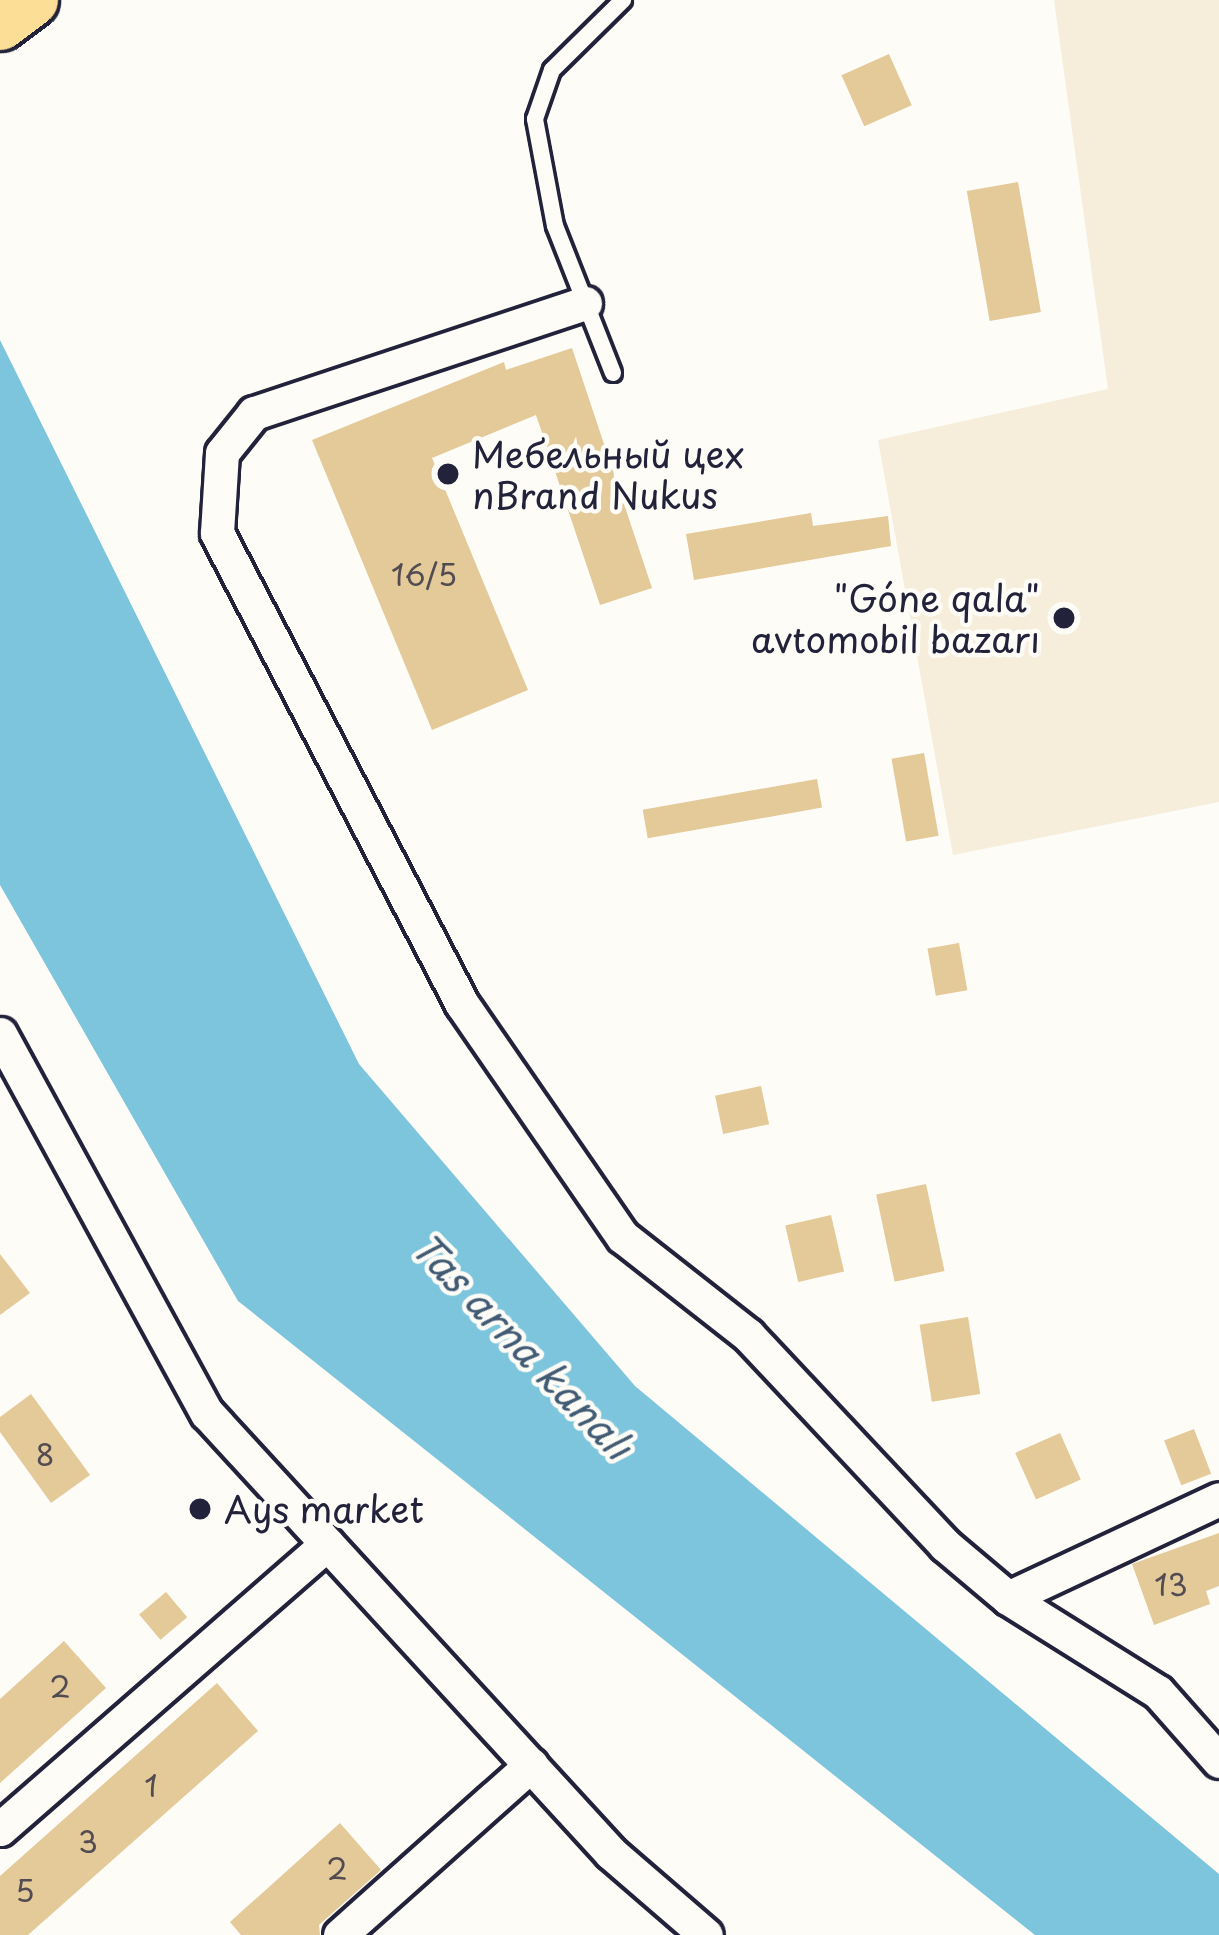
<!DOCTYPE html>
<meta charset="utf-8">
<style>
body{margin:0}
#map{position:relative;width:1219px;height:1935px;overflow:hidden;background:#fdfcf7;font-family:"Playpen Sans",sans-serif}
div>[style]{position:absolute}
.built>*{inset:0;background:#f6eddb}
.water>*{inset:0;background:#7dc5dd}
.building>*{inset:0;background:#e4c999;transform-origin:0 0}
.roads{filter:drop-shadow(3px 0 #22223b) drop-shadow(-3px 0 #22223b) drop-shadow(0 3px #22223b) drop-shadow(0 -3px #22223b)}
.lane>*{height:16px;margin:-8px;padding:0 8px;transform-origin:8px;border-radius:8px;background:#fdfcf7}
.street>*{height:33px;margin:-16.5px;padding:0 16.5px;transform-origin:16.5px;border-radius:16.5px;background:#fdfcf7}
.primary>*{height:51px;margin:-25.5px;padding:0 25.5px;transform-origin:25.5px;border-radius:25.5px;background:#fcde96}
.dots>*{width:33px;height:33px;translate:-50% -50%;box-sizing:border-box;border:6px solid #fdfcf7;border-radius:50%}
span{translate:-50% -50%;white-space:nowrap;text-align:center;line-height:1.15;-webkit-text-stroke:9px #fdfcf7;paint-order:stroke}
.number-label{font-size:30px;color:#524c52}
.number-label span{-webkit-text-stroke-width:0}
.poi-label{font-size:36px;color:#22223b}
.left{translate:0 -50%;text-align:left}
.right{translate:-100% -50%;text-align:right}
.water-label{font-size:39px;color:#425b74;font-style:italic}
</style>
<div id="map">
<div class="built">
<i style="clip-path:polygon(1054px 0,1219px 0,1219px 802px,953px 855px,878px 440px,1108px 389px)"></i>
</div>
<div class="water">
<i style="clip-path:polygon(0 340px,359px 1064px,635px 1386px,1219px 1874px,1219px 1935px,1035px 1935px,238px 1301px,0 885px)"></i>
</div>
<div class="building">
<i style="left:889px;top:54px;width:56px;height:52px;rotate:66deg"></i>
<i style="left:1018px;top:182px;width:132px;height:52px;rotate:80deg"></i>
<i style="clip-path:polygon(572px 348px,652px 588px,600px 605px,536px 415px,432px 458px,528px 690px,432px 730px,312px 440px,504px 362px,506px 370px)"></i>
<i style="clip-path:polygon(811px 513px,813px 526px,888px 516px,891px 546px,694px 580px,686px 534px)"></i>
<i style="left:924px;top:753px;width:84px;height:33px;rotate:80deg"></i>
<i style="left:817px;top:779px;width:29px;height:177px;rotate:80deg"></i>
<i style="left:959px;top:943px;width:48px;height:32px;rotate:80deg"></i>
<i style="left:761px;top:1086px;width:39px;height:47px;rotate:78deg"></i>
<i style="left:926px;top:1184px;width:89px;height:51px;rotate:78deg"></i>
<i style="left:831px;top:1215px;width:58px;height:47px;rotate:77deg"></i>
<i style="clip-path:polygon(0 1254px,30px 1293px,0 1315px)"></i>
<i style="left:968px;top:1317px;width:78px;height:49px;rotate:81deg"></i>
<i style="clip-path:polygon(31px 1394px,90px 1475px,51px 1503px,0 1432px,0 1417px)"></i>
<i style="left:1194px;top:1429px;width:48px;height:32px;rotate:69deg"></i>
<i style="left:1060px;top:1433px;width:51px;height:49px;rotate:66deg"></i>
<i style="clip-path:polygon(1219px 1533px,1219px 1586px,1206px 1591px,1210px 1604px,1154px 1625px,1132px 1564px)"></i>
<i style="left:166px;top:1592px;width:33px;height:35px;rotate:50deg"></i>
<i style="clip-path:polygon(64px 1641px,106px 1688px,0 1783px,0 1699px)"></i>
<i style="clip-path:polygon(217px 1683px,258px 1731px,28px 1935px,0 1935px,0 1876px)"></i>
<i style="clip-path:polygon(340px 1823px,381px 1870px,319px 1925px,320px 1935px,241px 1935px,230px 1922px)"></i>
</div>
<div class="roads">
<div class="lane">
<i style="left:613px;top:373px;width:158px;rotate:-111.5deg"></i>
<i style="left:555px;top:226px;width:109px;rotate:-100.6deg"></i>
<i style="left:535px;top:119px;width:52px;rotate:-70.9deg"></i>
<i style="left:552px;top:70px;width:100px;rotate:-44.6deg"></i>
</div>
<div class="street">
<i style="left:585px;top:303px;width:349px;rotate:161.6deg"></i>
<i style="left:254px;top:413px;width:51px;rotate:128.7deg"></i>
<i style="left:222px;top:453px;width:80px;rotate:93.6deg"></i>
<i style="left:217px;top:533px;width:531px;rotate:62.52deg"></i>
<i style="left:462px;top:1004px;width:283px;rotate:55.4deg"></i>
<i style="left:623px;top:1237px;width:159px;rotate:38.1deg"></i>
<i style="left:748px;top:1335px;width:288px;rotate:46.8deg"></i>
<i style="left:945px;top:1545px;width:82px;rotate:40.1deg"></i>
<i style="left:1008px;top:1598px;width:177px;rotate:32.1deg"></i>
<i style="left:1158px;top:1692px;width:92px;rotate:48.5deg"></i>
<i style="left:0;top:1034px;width:432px;rotate:61.4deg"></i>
<i style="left:207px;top:1413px;width:597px;rotate:47.44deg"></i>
<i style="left:611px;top:1853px;width:125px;rotate:40.8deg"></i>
<i style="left:1008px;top:1598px;width:233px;rotate:-25.1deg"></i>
<i style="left:0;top:1829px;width:434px;rotate:-41.1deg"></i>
<i style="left:340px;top:1935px;width:256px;rotate:-41.7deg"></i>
</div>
<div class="primary">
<i style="left:0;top:24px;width:40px;rotate:-37deg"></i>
</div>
</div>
<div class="dots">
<i style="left:448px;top:474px;background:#22223b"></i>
<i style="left:1064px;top:618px;background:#22223b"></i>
<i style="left:200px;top:1509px;background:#22223b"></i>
</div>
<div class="number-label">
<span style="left:424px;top:574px">16/5</span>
<span style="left:45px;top:1454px">8</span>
<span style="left:1171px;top:1584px">13</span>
<span style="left:60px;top:1686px">2</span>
<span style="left:151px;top:1785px">1</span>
<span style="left:88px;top:1841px">3</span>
<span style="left:337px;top:1868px">2</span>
<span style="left:25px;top:1890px">5</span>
</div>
<div class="poi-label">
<span class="left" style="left:472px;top:474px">Мебельный цех<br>nBrand Nukus</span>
<span class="right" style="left:1040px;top:618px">"Góne qala"<br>avtomobil bazarı</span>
<span class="left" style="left:224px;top:1509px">Ays market</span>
</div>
<div class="water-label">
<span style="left:523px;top:1345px;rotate:46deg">Tas arna kanalı</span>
</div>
</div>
